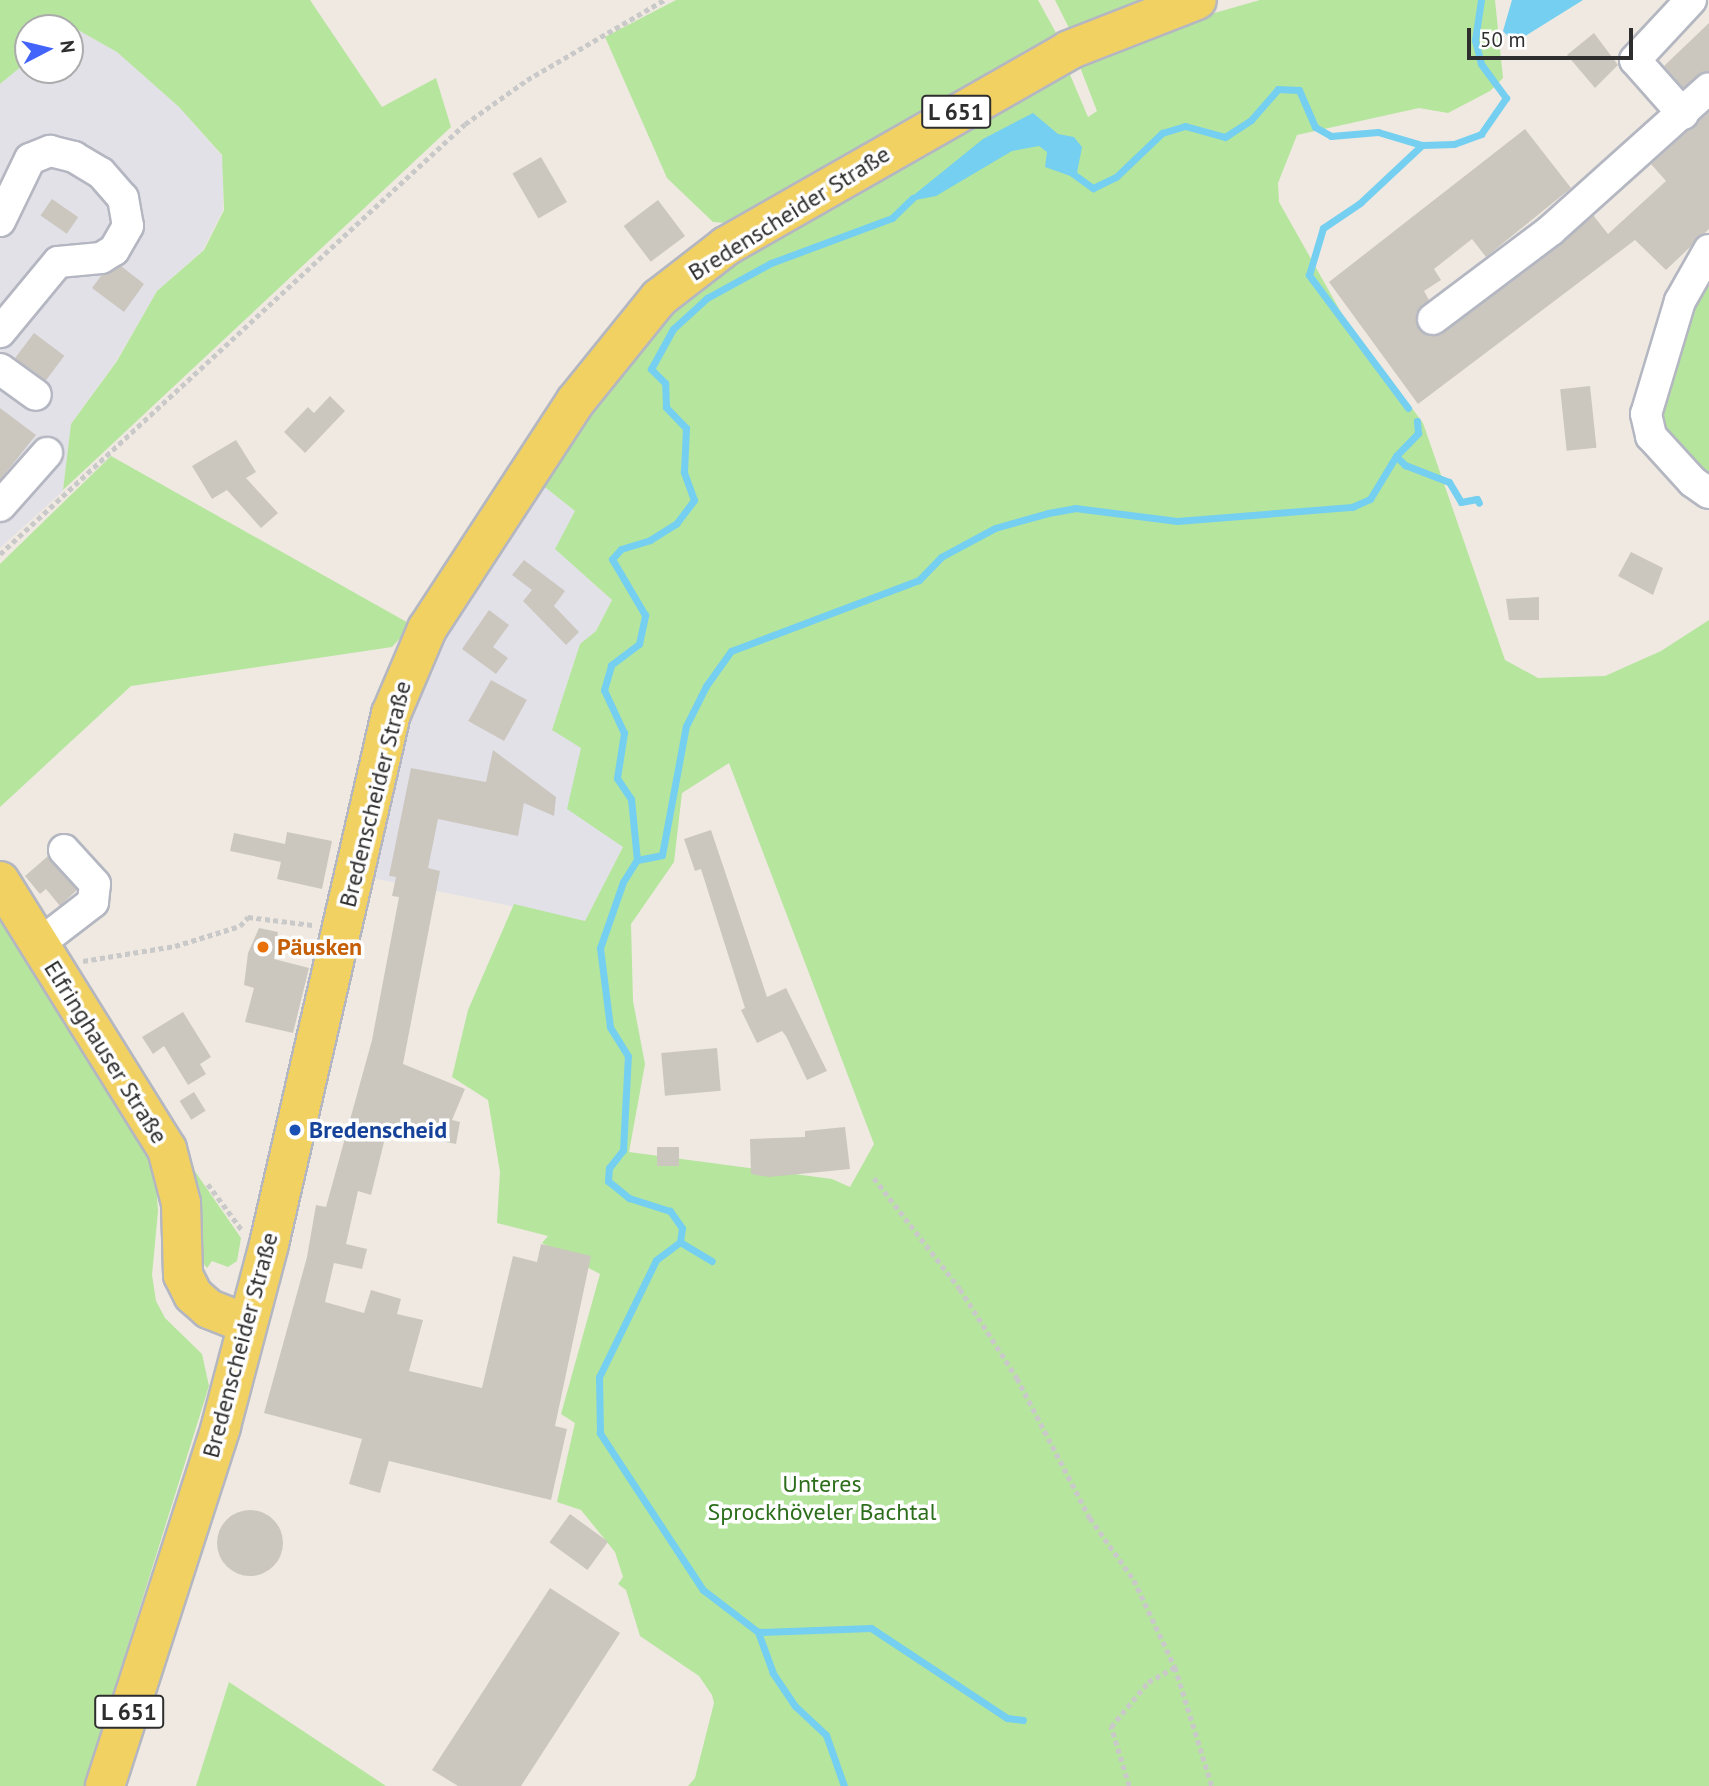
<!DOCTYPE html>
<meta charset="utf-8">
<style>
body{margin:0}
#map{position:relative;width:1709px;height:1786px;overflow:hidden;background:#efe9e1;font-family:"PT Sans",sans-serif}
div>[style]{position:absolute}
.industrial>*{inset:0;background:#e3e1e8}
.green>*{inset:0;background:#b6e59e}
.water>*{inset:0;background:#75cff0}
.stream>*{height:7px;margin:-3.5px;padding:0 3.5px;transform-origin:3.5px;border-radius:3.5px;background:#75cff0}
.building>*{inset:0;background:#cbc7bf;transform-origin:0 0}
.round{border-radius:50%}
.path>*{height:4.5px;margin-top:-2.25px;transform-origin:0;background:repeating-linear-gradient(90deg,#c9c9c9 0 5px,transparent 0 8.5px)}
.roads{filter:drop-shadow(2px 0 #b4b7c1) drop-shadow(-2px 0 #b4b7c1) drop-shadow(0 2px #b4b7c1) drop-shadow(0 -2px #b4b7c1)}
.minor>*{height:30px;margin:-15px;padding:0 15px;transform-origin:15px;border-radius:15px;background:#fff}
.major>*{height:38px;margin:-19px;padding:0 19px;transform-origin:19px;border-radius:19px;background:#f2d163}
.dots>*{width:19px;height:19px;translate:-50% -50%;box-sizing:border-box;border:4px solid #fff;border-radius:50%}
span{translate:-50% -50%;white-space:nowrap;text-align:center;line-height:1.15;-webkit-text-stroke:7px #fff;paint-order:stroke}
.shield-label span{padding:2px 5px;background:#fff;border:2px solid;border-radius:5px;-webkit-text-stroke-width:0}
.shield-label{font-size:23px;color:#2e2e2e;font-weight:700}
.street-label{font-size:24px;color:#2e2e2e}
.food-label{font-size:24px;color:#c56008;font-weight:700}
.left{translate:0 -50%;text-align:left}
.transit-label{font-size:24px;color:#164399;font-weight:700}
.park-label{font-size:24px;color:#2c6e1b}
.north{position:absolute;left:14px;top:14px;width:70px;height:70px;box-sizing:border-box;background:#fff;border:2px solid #ababab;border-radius:50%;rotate:83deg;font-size:19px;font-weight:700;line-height:28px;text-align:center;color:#2e2e2e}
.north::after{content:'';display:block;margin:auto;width:24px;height:32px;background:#4264fb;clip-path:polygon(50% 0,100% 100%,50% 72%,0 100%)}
.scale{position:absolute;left:1467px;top:28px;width:166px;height:32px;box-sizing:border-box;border:4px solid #2e2e2e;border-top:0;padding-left:9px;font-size:21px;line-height:24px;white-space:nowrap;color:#2e2e2e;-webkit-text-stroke:5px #fff;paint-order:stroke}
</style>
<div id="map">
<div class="industrial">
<i style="clip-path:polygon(78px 30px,117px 52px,179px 107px,223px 157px,223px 210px,203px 250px,157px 291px,117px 360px,71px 424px,63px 491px,0 548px,0 84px,28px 61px,28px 70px,70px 70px,70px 33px)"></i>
<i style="clip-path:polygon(541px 484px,575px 511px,587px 578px,612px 600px,596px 631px,580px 644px,552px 730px,582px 747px,568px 808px,623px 847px,585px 921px,372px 878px,408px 732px,432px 663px,464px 600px)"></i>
</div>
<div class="green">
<i style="clip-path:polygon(0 0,310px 0,382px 107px,436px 78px,451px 127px,63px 490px,71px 424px,117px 361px,157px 291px,204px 250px,224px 210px,222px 155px,179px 107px,117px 52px,78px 30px,28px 28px,28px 61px,0 84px)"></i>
<i style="clip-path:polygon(676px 0,1038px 0,1061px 42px,727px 223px,713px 222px,667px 178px,605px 37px)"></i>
<i style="clip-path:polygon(1055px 0,1164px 0,1072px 34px)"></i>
<i style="clip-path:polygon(evenodd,1260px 0,1495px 0,1503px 78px,1490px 91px,1448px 113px,1419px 108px,1297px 135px,1278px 183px,1279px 202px,1342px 314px,1423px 423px,1505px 660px,1538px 678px,1605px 676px,1661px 651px,1709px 620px,1709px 1786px,688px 1786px,695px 1778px,714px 1703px,712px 1695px,699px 1676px,640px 1636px,626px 1590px,618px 1584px,623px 1577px,615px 1552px,581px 1510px,557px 1502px,575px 1423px,561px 1414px,600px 1274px,542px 1243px,548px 1236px,497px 1223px,500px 1172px,488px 1100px,452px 1077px,468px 1010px,514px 904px,585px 921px,623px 847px,567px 809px,581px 748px,552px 730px,580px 644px,596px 631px,612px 600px,555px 549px,575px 511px,541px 484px,618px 372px,698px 282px,1068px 70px,1088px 117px,1097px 111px,1080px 67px,1211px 14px,1260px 0,729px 763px,874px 1144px,850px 1187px,832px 1179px,629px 1152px,645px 1064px,633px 1001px,631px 924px,674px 862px,682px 793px,729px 763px)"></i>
<i style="clip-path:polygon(1709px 268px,1709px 481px,1655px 425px,1665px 376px)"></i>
<i style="clip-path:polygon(111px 456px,412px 625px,392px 647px,131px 686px,0 807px,0 564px)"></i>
<i style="clip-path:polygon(0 914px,144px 1146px,156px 1183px,158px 1211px,152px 1275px,156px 1301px,165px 1318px,202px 1354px,209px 1386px,84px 1786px,0 1786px)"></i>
<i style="clip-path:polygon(183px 1154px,241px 1238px,237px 1261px,228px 1267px,212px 1261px,207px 1268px,203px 1263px)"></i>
<i style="clip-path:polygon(229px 1682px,386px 1786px,196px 1786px)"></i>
</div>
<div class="water">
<i style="clip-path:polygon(1512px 0,1583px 0,1514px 43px,1503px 31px)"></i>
<i style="clip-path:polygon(1033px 113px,1058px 134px,1074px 137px,1082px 147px,1076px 178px,1045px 167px,1047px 152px,1039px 146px,1012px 151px,936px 196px,905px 202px,983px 139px)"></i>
</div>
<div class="stream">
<i style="left:1072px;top:173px;width:26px;rotate:36deg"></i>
<i style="left:1093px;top:188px;width:25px;rotate:-26deg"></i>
<i style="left:1116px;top:177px;width:64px;rotate:-43.7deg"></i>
<i style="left:1162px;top:133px;width:24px;rotate:-17deg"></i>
<i style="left:1185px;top:126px;width:41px;rotate:15.4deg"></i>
<i style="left:1225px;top:137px;width:31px;rotate:-33deg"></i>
<i style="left:1251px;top:120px;width:41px;rotate:-48.9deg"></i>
<i style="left:1278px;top:89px;width:21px;rotate:3deg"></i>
<i style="left:1299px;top:90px;width:40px;rotate:66.6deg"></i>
<i style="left:1315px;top:127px;width:18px;rotate:29deg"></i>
<i style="left:1331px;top:136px;width:47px;rotate:-4.9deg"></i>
<i style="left:1378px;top:132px;width:46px;rotate:16.5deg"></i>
<i style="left:1422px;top:145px;width:32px;rotate:-2deg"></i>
<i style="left:1454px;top:144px;width:29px;rotate:-20deg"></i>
<i style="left:1481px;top:134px;width:44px;rotate:-55.2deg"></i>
<i style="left:1506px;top:98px;width:42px;rotate:-126.3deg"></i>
<i style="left:1481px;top:64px;width:25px;rotate:-104deg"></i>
<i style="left:1475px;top:40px;width:40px;rotate:-81.5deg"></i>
<i style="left:1408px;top:408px;width:166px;rotate:-126.7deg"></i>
<i style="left:1309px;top:275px;width:49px;rotate:-73.4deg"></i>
<i style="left:1323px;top:228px;width:45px;rotate:-34deg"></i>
<i style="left:1360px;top:203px;width:85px;rotate:-43.1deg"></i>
<i style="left:1396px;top:456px;width:13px;rotate:45deg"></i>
<i style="left:1405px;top:465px;width:47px;rotate:21.1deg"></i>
<i style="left:1449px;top:482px;width:23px;rotate:59deg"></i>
<i style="left:1461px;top:502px;width:16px;rotate:-11deg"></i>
<i style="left:1477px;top:499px;width:4px;rotate:63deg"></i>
<i style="left:637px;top:860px;width:25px;rotate:-11deg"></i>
<i style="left:662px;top:855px;width:131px;rotate:-79.5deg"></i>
<i style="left:686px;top:726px;width:45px;rotate:-63.4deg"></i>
<i style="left:706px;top:686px;width:43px;rotate:-54.5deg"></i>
<i style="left:731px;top:651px;width:201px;rotate:-20.7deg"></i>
<i style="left:919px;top:580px;width:32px;rotate:-46deg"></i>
<i style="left:941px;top:557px;width:61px;rotate:-28.2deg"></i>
<i style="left:995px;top:528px;width:55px;rotate:-15.8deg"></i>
<i style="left:1048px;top:513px;width:27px;rotate:-10deg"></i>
<i style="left:1075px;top:508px;width:103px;rotate:7.3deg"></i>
<i style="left:1177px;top:521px;width:176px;rotate:-4.6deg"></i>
<i style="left:1352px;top:507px;width:20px;rotate:-24deg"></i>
<i style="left:1370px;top:499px;width:50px;rotate:-58.8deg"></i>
<i style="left:1396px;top:456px;width:32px;rotate:-46deg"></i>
<i style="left:1418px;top:433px;width:12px;rotate:-95deg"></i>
<i style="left:680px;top:1242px;width:37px;rotate:31deg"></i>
<i style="left:758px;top:1632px;width:113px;rotate:-2deg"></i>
<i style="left:871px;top:1628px;width:163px;rotate:33.5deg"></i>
<i style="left:1007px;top:1718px;width:16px;rotate:7deg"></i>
<i style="left:844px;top:1786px;width:54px;rotate:-109.4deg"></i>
<i style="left:826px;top:1735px;width:42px;rotate:-136.9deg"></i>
<i style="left:795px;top:1706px;width:40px;rotate:-124deg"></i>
<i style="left:773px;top:1673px;width:44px;rotate:-110.1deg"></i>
<i style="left:758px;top:1632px;width:69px;rotate:-142.6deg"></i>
<i style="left:703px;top:1590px;width:188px;rotate:-123.3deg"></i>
<i style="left:600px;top:1433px;width:56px;rotate:-91deg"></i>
<i style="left:599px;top:1377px;width:130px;rotate:-64deg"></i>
<i style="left:656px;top:1260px;width:30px;rotate:-37deg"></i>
<i style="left:680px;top:1242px;width:14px;rotate:-82deg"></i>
<i style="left:682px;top:1228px;width:21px;rotate:-125deg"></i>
<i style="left:670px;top:1211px;width:43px;rotate:-162.4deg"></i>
<i style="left:629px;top:1198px;width:27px;rotate:-141deg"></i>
<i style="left:608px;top:1181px;width:13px;rotate:-86deg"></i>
<i style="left:609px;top:1168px;width:23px;rotate:-52deg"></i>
<i style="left:623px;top:1150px;width:94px;rotate:-87deg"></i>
<i style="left:628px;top:1056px;width:34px;rotate:-122deg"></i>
<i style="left:610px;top:1027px;width:80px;rotate:-97.2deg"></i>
<i style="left:600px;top:948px;width:70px;rotate:-70.8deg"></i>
<i style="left:623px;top:882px;width:26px;rotate:-58deg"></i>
<i style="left:637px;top:860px;width:61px;rotate:-95.6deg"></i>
<i style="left:631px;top:799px;width:25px;rotate:-124deg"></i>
<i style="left:617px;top:778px;width:46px;rotate:-81.2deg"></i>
<i style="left:624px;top:733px;width:47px;rotate:-114.9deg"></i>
<i style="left:604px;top:690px;width:26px;rotate:-74deg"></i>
<i style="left:611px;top:665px;width:35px;rotate:-37deg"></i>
<i style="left:639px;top:644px;width:30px;rotate:-78deg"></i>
<i style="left:645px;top:615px;width:65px;rotate:-120.5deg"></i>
<i style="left:612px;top:559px;width:13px;rotate:-48deg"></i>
<i style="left:621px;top:549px;width:30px;rotate:-17deg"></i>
<i style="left:650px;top:540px;width:31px;rotate:-32deg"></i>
<i style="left:676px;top:524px;width:30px;rotate:-53deg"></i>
<i style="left:694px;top:500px;width:30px;rotate:-110deg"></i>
<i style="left:684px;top:472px;width:44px;rotate:-87.4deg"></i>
<i style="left:686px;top:428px;width:29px;rotate:-134deg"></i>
<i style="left:666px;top:407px;width:24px;rotate:-92deg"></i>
<i style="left:665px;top:383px;width:20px;rotate:-135deg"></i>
<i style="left:651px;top:369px;width:46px;rotate:-61.2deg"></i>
<i style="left:673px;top:329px;width:46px;rotate:-42.4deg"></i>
<i style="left:707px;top:298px;width:73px;rotate:-28.7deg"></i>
<i style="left:771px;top:263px;width:129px;rotate:-20.4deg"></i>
<i style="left:892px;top:218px;width:29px;rotate:-44deg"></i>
</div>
<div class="building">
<i style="clip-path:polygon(1709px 23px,1709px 71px,1683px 88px,1664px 66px)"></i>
<i style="clip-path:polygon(1594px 33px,1618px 65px,1595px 88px,1567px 55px)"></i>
<i style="clip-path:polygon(1709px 112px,1709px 229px,1666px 270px,1635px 240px,1418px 404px,1329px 282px,1525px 129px,1571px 188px,1486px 257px,1472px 239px,1434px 269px,1441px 280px,1424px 291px,1429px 300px,1417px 312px,1416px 322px,1427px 335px,1443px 333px,1593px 215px,1608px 234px,1666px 181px,1651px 164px)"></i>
<i style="left:541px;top:157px;width:52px;height:33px;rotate:60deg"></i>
<i style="left:52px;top:199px;width:32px;height:20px;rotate:35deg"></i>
<i style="left:658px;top:200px;width:45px;height:43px;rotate:53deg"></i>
<i style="clip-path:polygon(121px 266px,144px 284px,124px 312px,92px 288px,101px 276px)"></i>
<i style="left:34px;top:333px;width:38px;height:32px;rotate:37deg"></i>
<i style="left:1590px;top:386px;width:62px;height:30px;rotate:84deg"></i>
<i style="clip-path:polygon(330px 396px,345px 411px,305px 453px,284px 432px,308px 407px,314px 413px)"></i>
<i style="clip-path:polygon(0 408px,36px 435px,0 480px)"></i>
<i style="clip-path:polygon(236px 440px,256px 472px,246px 478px,278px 513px,261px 528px,227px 490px,212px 499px,192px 466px)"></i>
<i style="clip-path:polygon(1631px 552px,1663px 568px,1653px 595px,1618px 576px)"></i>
<i style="clip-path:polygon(524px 560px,565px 591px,554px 606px,579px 632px,566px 645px,523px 601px,532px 590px,512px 575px)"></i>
<i style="clip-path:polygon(1539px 597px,1539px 620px,1509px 620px,1506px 599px)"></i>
<i style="clip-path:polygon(489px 610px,509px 625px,493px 647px,508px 658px,496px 674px,462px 649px)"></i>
<i style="left:491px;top:680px;width:41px;height:47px;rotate:29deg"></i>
<i style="clip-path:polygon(493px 750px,556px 797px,554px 816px,524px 803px,518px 836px,438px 819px,428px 868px,440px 871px,403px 1064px,465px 1089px,452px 1120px,460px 1122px,456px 1144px,387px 1130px,371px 1195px,358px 1191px,346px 1244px,367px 1249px,362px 1269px,334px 1263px,325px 1302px,364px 1313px,371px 1290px,401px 1299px,397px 1314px,423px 1320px,409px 1371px,482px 1388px,513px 1256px,537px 1262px,541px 1244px,591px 1256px,555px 1426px,567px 1429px,551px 1500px,389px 1461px,380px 1493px,349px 1484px,362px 1439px,264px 1413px,307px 1257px,316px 1205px,326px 1207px,372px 1040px,399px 897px,392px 896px,396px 877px,389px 876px,411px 768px,486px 782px)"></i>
<i style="clip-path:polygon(711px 830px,767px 997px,786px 988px,827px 1071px,807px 1080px,786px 1036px,782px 1031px,757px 1043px,741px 1010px,745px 1008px,701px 869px,695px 871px,684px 839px)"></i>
<i style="clip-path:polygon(287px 832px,332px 841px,322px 889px,277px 879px,281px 862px,230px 851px,234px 833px,285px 844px)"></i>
<i style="clip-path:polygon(48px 856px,77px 890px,60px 906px,46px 889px,40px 894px,25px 876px)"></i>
<i style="clip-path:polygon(259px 928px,278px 932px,274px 959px,309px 968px,293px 1033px,245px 1022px,254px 988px,244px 985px,248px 953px)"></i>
<i style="clip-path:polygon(183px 1012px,211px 1057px,200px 1064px,206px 1074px,188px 1085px,164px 1046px,153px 1054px,142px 1037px)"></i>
<i style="left:717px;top:1048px;width:43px;height:56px;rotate:85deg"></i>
<i style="left:194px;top:1092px;width:22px;height:17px;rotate:58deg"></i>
<i style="clip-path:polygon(845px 1127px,850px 1169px,769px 1177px,751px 1174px,750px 1139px,805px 1137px,805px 1131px)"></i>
<i style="left:679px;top:1147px;width:19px;height:22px;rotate:90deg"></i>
<i class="round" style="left:217px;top:1510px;width:66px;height:66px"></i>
<i style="left:570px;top:1514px;width:47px;height:35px;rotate:36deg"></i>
<i style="clip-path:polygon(550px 1588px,620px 1633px,521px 1786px,458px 1786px,432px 1770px)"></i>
</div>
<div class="path">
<i style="left:0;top:554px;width:633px;rotate:-42.76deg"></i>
<i style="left:465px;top:124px;width:76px;rotate:-35.4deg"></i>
<i style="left:527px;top:80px;width:159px;rotate:-30.3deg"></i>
<i style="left:83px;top:961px;width:93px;rotate:-9.3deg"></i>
<i style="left:175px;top:946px;width:68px;rotate:-17.1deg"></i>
<i style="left:240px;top:926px;width:12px;rotate:-48deg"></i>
<i style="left:248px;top:917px;width:65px;rotate:7deg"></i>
<i style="left:874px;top:1178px;width:140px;rotate:52.2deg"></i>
<i style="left:960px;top:1289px;width:106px;rotate:57.4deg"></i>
<i style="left:1017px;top:1378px;width:158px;rotate:62.5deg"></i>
<i style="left:1090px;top:1518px;width:76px;rotate:54.6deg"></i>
<i style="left:1134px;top:1580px;width:96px;rotate:64.8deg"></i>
<i style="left:1175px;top:1667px;width:125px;rotate:72.7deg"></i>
<i style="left:208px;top:1184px;width:57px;rotate:53.5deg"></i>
<i style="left:1129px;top:1786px;width:62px;rotate:-107deg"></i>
<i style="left:1111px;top:1727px;width:58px;rotate:-50.6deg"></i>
<i style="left:1148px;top:1682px;width:31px;rotate:-29deg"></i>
</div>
<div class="roads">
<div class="minor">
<i style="left:1683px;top:114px;width:72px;rotate:-131.6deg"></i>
<i style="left:1635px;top:60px;width:82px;rotate:-47deg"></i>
<i style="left:0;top:221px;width:69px;rotate:-64.2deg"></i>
<i style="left:30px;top:159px;width:22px;rotate:-22deg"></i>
<i style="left:50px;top:151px;width:25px;rotate:14deg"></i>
<i style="left:74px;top:157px;width:31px;rotate:31deg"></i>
<i style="left:101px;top:173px;width:33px;rotate:49deg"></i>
<i style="left:123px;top:198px;width:28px;rotate:80deg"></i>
<i style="left:128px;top:226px;width:28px;rotate:120deg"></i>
<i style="left:114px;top:250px;width:15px;rotate:148deg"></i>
<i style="left:101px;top:258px;width:43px;rotate:174.7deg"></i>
<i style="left:58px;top:262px;width:91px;rotate:129.6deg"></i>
<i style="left:1709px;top:250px;width:59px;rotate:119.6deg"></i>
<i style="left:1680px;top:301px;width:118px;rotate:106.7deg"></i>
<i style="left:1646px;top:414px;width:23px;rotate:77deg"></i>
<i style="left:1651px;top:436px;width:62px;rotate:47.6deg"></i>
<i style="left:1693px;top:482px;width:19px;rotate:35deg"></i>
<i style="left:1433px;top:319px;width:148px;rotate:-37deg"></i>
<i style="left:1551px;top:230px;width:212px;rotate:-41.9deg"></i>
<i style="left:0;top:369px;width:44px;rotate:35.8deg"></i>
<i style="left:0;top:506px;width:71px;rotate:-48.4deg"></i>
<i style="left:40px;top:943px;width:67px;rotate:-37.7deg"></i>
<i style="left:93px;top:902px;width:18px;rotate:-84deg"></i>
<i style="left:95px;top:884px;width:46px;rotate:-132.4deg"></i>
</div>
<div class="major">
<i style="left:0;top:881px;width:316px;rotate:58.1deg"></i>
<i style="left:167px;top:1149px;width:56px;rotate:75.5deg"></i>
<i style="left:181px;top:1203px;width:72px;rotate:88.4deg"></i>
<i style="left:183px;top:1275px;width:22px;rotate:63deg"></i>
<i style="left:193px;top:1295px;width:21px;rotate:41deg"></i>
<i style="left:209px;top:1309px;width:41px;rotate:21.5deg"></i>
<i style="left:105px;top:1786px;width:378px;rotate:-72.1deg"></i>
<i style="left:221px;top:1426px;width:188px;rotate:-75.2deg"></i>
<i style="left:269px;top:1244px;width:544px;rotate:-77.04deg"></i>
<i style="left:391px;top:714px;width:92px;rotate:-67deg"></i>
<i style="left:427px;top:629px;width:271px;rotate:-56.9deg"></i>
<i style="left:575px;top:402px;width:134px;rotate:-51.1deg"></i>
<i style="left:659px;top:298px;width:85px;rotate:-37.8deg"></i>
<i style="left:726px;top:246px;width:395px;rotate:-29.7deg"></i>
<i style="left:1069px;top:50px;width:137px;rotate:-21.3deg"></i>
</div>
</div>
<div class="dots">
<i style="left:263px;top:947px;background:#e8710a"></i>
<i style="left:295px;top:1130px;background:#1a4fb4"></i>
</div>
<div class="shield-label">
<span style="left:956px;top:112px">L 651</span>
<span style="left:129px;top:1712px">L 651</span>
</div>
<div class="street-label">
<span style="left:789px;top:213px;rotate:-32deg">Bredenscheider Straße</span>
<span style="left:375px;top:794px;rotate:-76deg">Bredenscheider Straße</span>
<span style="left:106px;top:1052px;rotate:58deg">Elfringhauser Straße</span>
<span style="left:240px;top:1345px;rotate:-75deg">Bredenscheider Straße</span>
</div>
<div class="food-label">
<span class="left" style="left:277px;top:947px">Päusken</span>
</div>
<div class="transit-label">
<span class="left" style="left:309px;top:1130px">Bredenscheid</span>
</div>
<div class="park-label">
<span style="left:822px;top:1498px">Unteres<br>Sprockhöveler Bachtal</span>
</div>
<div class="north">N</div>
<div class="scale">50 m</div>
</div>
